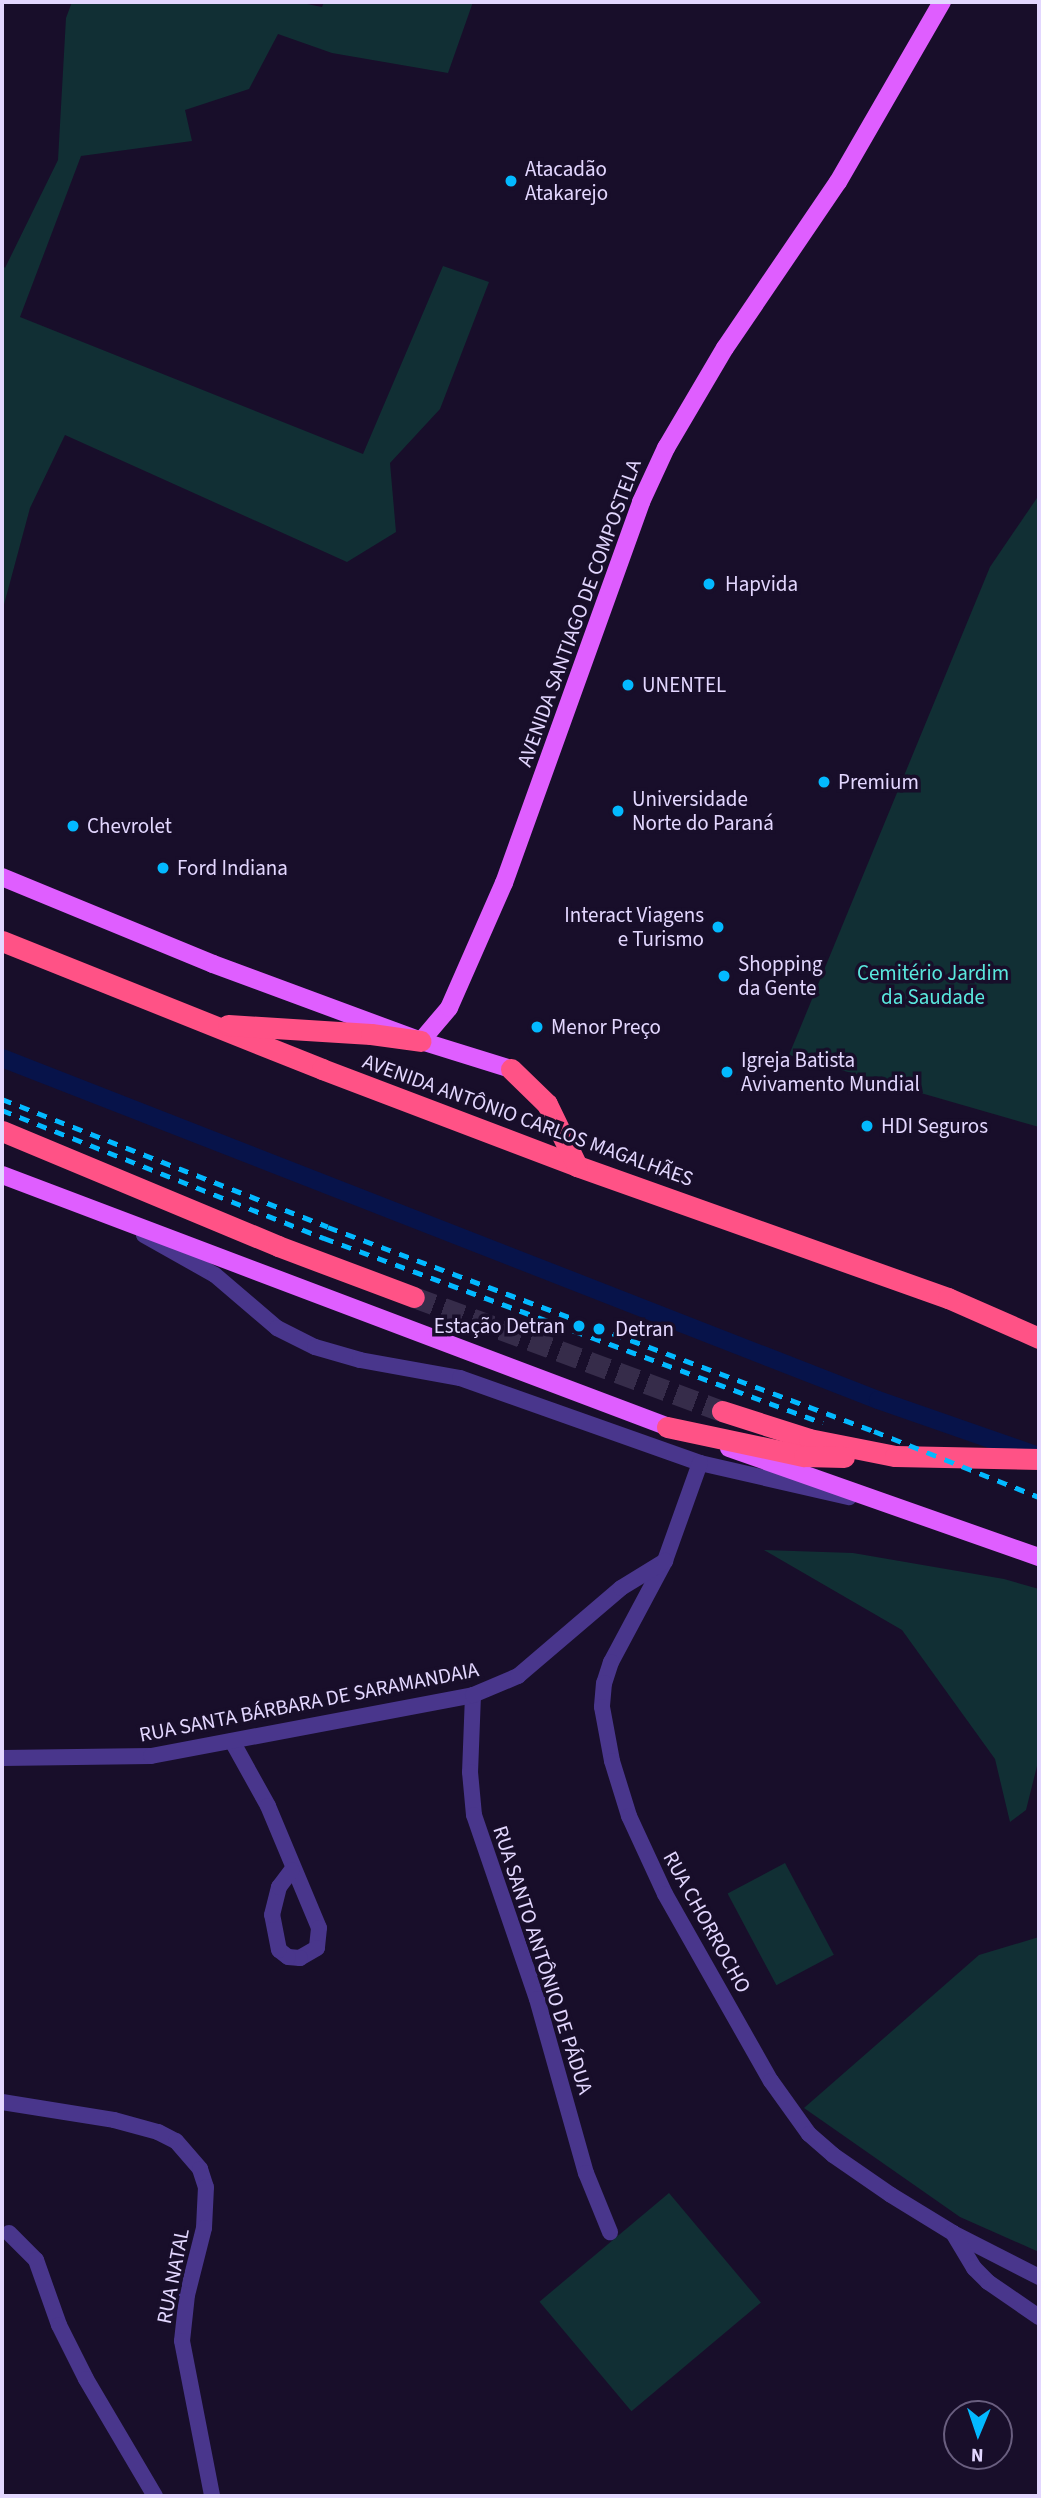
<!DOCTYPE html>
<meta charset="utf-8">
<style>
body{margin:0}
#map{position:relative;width:1041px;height:2498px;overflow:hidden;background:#180e2a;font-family:"Source Sans 3",sans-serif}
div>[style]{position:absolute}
.green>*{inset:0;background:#112f34;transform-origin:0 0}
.canal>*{height:18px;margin:-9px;padding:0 9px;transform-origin:9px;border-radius:9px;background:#07134a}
.highway-tunnel>*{height:21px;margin-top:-10.5px;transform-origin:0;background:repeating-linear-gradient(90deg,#362c4a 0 21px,transparent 0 31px)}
.minor>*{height:16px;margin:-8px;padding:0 8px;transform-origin:8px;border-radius:8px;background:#49368c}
.major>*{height:18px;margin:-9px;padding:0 9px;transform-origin:9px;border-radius:9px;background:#df5eff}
.highway>*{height:21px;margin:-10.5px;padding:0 10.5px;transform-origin:10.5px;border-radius:10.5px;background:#ff5286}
.rail>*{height:4.5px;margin-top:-2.25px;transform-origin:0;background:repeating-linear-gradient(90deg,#03b9ff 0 10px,transparent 0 19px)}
.dots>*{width:19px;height:19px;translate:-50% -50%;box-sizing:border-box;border:4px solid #180e2a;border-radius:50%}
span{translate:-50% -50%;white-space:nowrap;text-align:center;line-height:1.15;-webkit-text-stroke:7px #180e2a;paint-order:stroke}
.poi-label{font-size:21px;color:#e3d7ff}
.left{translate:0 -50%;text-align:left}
.right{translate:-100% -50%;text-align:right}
.street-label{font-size:21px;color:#e3d7ff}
.park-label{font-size:21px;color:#5ae8de}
.frame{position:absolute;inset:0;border:4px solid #e3d7ff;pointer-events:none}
.north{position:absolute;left:943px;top:2400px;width:70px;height:70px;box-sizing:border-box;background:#180e2a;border:2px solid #695e7f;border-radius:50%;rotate:182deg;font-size:19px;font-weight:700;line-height:28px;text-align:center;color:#e3d7ff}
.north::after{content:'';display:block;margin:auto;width:24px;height:32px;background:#03b9ff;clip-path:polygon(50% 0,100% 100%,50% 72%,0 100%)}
</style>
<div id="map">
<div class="green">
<i style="clip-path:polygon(72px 2px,297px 2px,322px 7px,324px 2px,473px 2px,448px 73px,332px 53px,278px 34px,249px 89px,185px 110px,192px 141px,81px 156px,20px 317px,363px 454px,443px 266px,489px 282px,440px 409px,390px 463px,396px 532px,347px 562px,65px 435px,30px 508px,2px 612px,2px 264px,5px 268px,58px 160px,66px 18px)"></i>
<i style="clip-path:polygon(1039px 495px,1039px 1127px,789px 1055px,990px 567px)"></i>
<i style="clip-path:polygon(764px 1550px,853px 1553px,1004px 1579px,1039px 1589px,1039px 1758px,1026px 1810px,1010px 1822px,995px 1759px,902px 1630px)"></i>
<i style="left:785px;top:1863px;width:104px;height:65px;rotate:62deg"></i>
<i style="clip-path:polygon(1039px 1937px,1039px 2252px,960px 2217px,804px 2108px,979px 1955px)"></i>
<i style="left:669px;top:2193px;width:143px;height:169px;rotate:50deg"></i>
</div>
<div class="canal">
<i style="left:2px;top:1058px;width:940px;rotate:21.33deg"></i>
<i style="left:878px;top:1400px;width:167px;rotate:19.2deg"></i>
</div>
<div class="highway-tunnel">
<i style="left:414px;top:1297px;width:328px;rotate:20.3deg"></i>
</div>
<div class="minor">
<i style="left:144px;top:1235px;width:81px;rotate:29.4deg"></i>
<i style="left:215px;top:1275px;width:82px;rotate:40.5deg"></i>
<i style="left:277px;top:1328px;width:42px;rotate:26.6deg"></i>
<i style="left:315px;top:1347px;width:47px;rotate:16.1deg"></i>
<i style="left:360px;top:1360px;width:102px;rotate:10.2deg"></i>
<i style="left:460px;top:1378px;width:255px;rotate:19.5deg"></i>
<i style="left:700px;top:1463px;width:153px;rotate:12.9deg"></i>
<i style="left:700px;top:1463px;width:104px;rotate:109.7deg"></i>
<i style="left:665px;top:1561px;width:115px;rotate:118.1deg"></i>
<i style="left:611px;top:1662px;width:22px;rotate:108deg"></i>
<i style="left:604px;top:1683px;width:24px;rotate:95deg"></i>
<i style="left:602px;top:1707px;width:55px;rotate:79.5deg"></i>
<i style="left:612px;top:1761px;width:58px;rotate:72.8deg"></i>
<i style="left:629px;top:1816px;width:86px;rotate:65.2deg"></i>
<i style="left:665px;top:1894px;width:215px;rotate:60.5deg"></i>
<i style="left:771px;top:2081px;width:65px;rotate:54.4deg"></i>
<i style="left:809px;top:2134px;width:32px;rotate:41deg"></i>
<i style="left:833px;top:2155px;width:70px;rotate:34.6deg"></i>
<i style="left:891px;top:2195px;width:73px;rotate:31.5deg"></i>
<i style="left:953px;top:2233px;width:97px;rotate:27.1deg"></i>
<i style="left:473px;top:1695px;width:77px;rotate:92.2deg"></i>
<i style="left:470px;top:1772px;width:43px;rotate:84.7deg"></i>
<i style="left:474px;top:1815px;width:194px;rotate:71.1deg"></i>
<i style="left:537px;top:1999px;width:181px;rotate:74.3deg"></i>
<i style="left:586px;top:2173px;width:64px;rotate:67.9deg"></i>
<i style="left:232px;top:1741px;width:74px;rotate:61deg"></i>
<i style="left:268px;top:1806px;width:132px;rotate:67.3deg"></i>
<i style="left:319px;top:1928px;width:20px;rotate:96deg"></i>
<i style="left:317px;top:1948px;width:20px;rotate:150deg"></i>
<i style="left:300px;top:1958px;width:12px;rotate:-175deg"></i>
<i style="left:288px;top:1957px;width:11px;rotate:-142deg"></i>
<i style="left:279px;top:1950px;width:36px;rotate:-101deg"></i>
<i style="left:272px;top:1915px;width:29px;rotate:-76deg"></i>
<i style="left:279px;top:1887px;width:21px;rotate:-53deg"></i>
<i style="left:2px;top:1758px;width:149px;rotate:-0.8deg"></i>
<i style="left:151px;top:1756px;width:328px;rotate:-10.7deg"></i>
<i style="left:473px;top:1695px;width:49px;rotate:-22.9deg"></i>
<i style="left:518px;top:1676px;width:135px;rotate:-40.5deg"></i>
<i style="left:621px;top:1588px;width:52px;rotate:-31.5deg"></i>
<i style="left:2px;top:2102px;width:113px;rotate:9.1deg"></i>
<i style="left:114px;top:2120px;width:46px;rotate:15.3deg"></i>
<i style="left:158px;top:2132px;width:20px;rotate:27deg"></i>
<i style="left:176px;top:2141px;width:37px;rotate:49deg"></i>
<i style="left:200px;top:2169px;width:19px;rotate:72deg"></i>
<i style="left:206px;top:2187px;width:41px;rotate:92.8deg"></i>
<i style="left:204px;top:2228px;width:69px;rotate:104.2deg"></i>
<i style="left:187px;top:2295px;width:46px;rotate:96.2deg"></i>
<i style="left:182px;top:2341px;width:158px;rotate:79deg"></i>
<i style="left:9px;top:2233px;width:38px;rotate:45deg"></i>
<i style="left:36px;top:2260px;width:69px;rotate:70.5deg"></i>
<i style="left:59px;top:2325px;width:60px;rotate:63.4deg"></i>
<i style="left:86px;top:2379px;width:136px;rotate:59.5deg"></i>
<i style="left:953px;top:2233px;width:41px;rotate:59deg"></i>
<i style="left:974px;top:2268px;width:20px;rotate:45deg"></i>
<i style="left:988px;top:2282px;width:62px;rotate:34.5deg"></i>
</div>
<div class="major">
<i style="left:2px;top:877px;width:228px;rotate:22.4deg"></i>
<i style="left:213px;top:964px;width:222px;rotate:20.3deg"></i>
<i style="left:421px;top:1041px;width:94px;rotate:17.3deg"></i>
<i style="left:421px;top:1041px;width:43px;rotate:-49.7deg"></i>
<i style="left:449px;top:1008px;width:137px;rotate:-66.3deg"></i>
<i style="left:504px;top:883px;width:405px;rotate:-70.2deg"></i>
<i style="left:641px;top:502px;width:60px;rotate:-65.2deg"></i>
<i style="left:666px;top:448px;width:116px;rotate:-59.5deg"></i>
<i style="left:725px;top:348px;width:201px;rotate:-55.8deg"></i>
<i style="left:838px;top:182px;width:208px;rotate:-60deg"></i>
<i style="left:2px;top:1175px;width:724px;rotate:20.71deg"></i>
<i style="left:729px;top:1448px;width:329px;rotate:19.4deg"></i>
</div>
<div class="highway">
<i style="left:2px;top:941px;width:345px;rotate:21.8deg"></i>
<i style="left:322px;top:1069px;width:273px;rotate:20.8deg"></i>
<i style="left:577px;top:1166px;width:394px;rotate:19.6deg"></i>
<i style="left:948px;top:1298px;width:99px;rotate:23.7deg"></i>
<i style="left:228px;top:1025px;width:143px;rotate:3.6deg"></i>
<i style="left:371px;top:1034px;width:50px;rotate:8deg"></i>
<i style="left:511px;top:1069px;width:50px;rotate:44.2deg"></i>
<i style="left:547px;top:1104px;width:69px;rotate:64.2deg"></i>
<i style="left:2px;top:1131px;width:299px;rotate:22.6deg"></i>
<i style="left:278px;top:1246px;width:145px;rotate:20.6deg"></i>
<i style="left:722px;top:1411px;width:91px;rotate:17.8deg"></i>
<i style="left:809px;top:1439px;width:88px;rotate:11.2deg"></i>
<i style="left:895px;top:1456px;width:144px;rotate:1.2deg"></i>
<i style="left:667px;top:1427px;width:140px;rotate:12deg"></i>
<i style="left:804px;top:1456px;width:40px;rotate:1.4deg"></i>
</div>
<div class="rail">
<i style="left:2px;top:1099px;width:350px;rotate:21.4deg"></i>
<i style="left:328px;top:1227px;width:583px;rotate:20.49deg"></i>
<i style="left:874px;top:1431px;width:178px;rotate:21.8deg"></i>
<i style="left:2px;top:1110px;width:347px;rotate:21.7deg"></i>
<i style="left:324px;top:1238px;width:532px;rotate:20.34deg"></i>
</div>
<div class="dots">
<i style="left:511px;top:181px;background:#03b9ff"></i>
<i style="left:709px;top:584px;background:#03b9ff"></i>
<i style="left:628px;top:685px;background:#03b9ff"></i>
<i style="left:824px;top:782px;background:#03b9ff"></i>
<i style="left:618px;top:811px;background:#03b9ff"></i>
<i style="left:73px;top:826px;background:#03b9ff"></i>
<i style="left:163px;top:868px;background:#03b9ff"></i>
<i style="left:718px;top:927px;background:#03b9ff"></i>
<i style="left:724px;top:976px;background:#03b9ff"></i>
<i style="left:537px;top:1027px;background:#03b9ff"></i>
<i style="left:727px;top:1072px;background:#03b9ff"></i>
<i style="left:867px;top:1126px;background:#03b9ff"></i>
<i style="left:579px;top:1326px;background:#03b9ff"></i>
<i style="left:599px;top:1329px;background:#03b9ff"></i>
</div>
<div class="poi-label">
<span class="left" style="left:525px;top:181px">Atacadão<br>Atakarejo</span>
<span class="left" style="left:725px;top:584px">Hapvida</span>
<span class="left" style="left:642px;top:685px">UNENTEL</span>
<span class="left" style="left:838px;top:782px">Premium</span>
<span class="left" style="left:632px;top:811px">Universidade<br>Norte do Paraná</span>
<span class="left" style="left:87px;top:826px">Chevrolet</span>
<span class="left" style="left:177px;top:868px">Ford Indiana</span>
<span class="right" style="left:704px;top:927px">Interact Viagens<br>e Turismo</span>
<span class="left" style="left:738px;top:976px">Shopping<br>da Gente</span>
<span class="left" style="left:551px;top:1027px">Menor Preço</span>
<span class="left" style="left:741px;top:1072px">Igreja Batista<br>Avivamento Mundial</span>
<span class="left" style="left:881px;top:1126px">HDI Seguros</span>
<span class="right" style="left:565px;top:1326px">Estação Detran</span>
<span class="left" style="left:615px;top:1329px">Detran</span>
</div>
<div class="street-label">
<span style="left:579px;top:613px;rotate:-70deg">AVENIDA SANTIAGO DE COMPOSTELA</span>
<span style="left:528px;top:1120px;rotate:20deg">AVENIDA ANTÔNIO CARLOS MAGALHÃES</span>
<span style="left:309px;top:1702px;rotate:-11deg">RUA SANTA BÁRBARA DE SARAMANDAIA</span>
<span style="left:707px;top:1922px;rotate:61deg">RUA CHORROCHO</span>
<span style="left:543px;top:1960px;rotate:72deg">RUA SANTO ANTÔNIO DE PÁDUA</span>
<span style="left:173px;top:2276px;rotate:-79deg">RUA NATAL</span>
</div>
<div class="park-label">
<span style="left:933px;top:985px">Cemitério Jardim<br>da Saudade</span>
</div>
<div class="frame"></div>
<div class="north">N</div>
</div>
